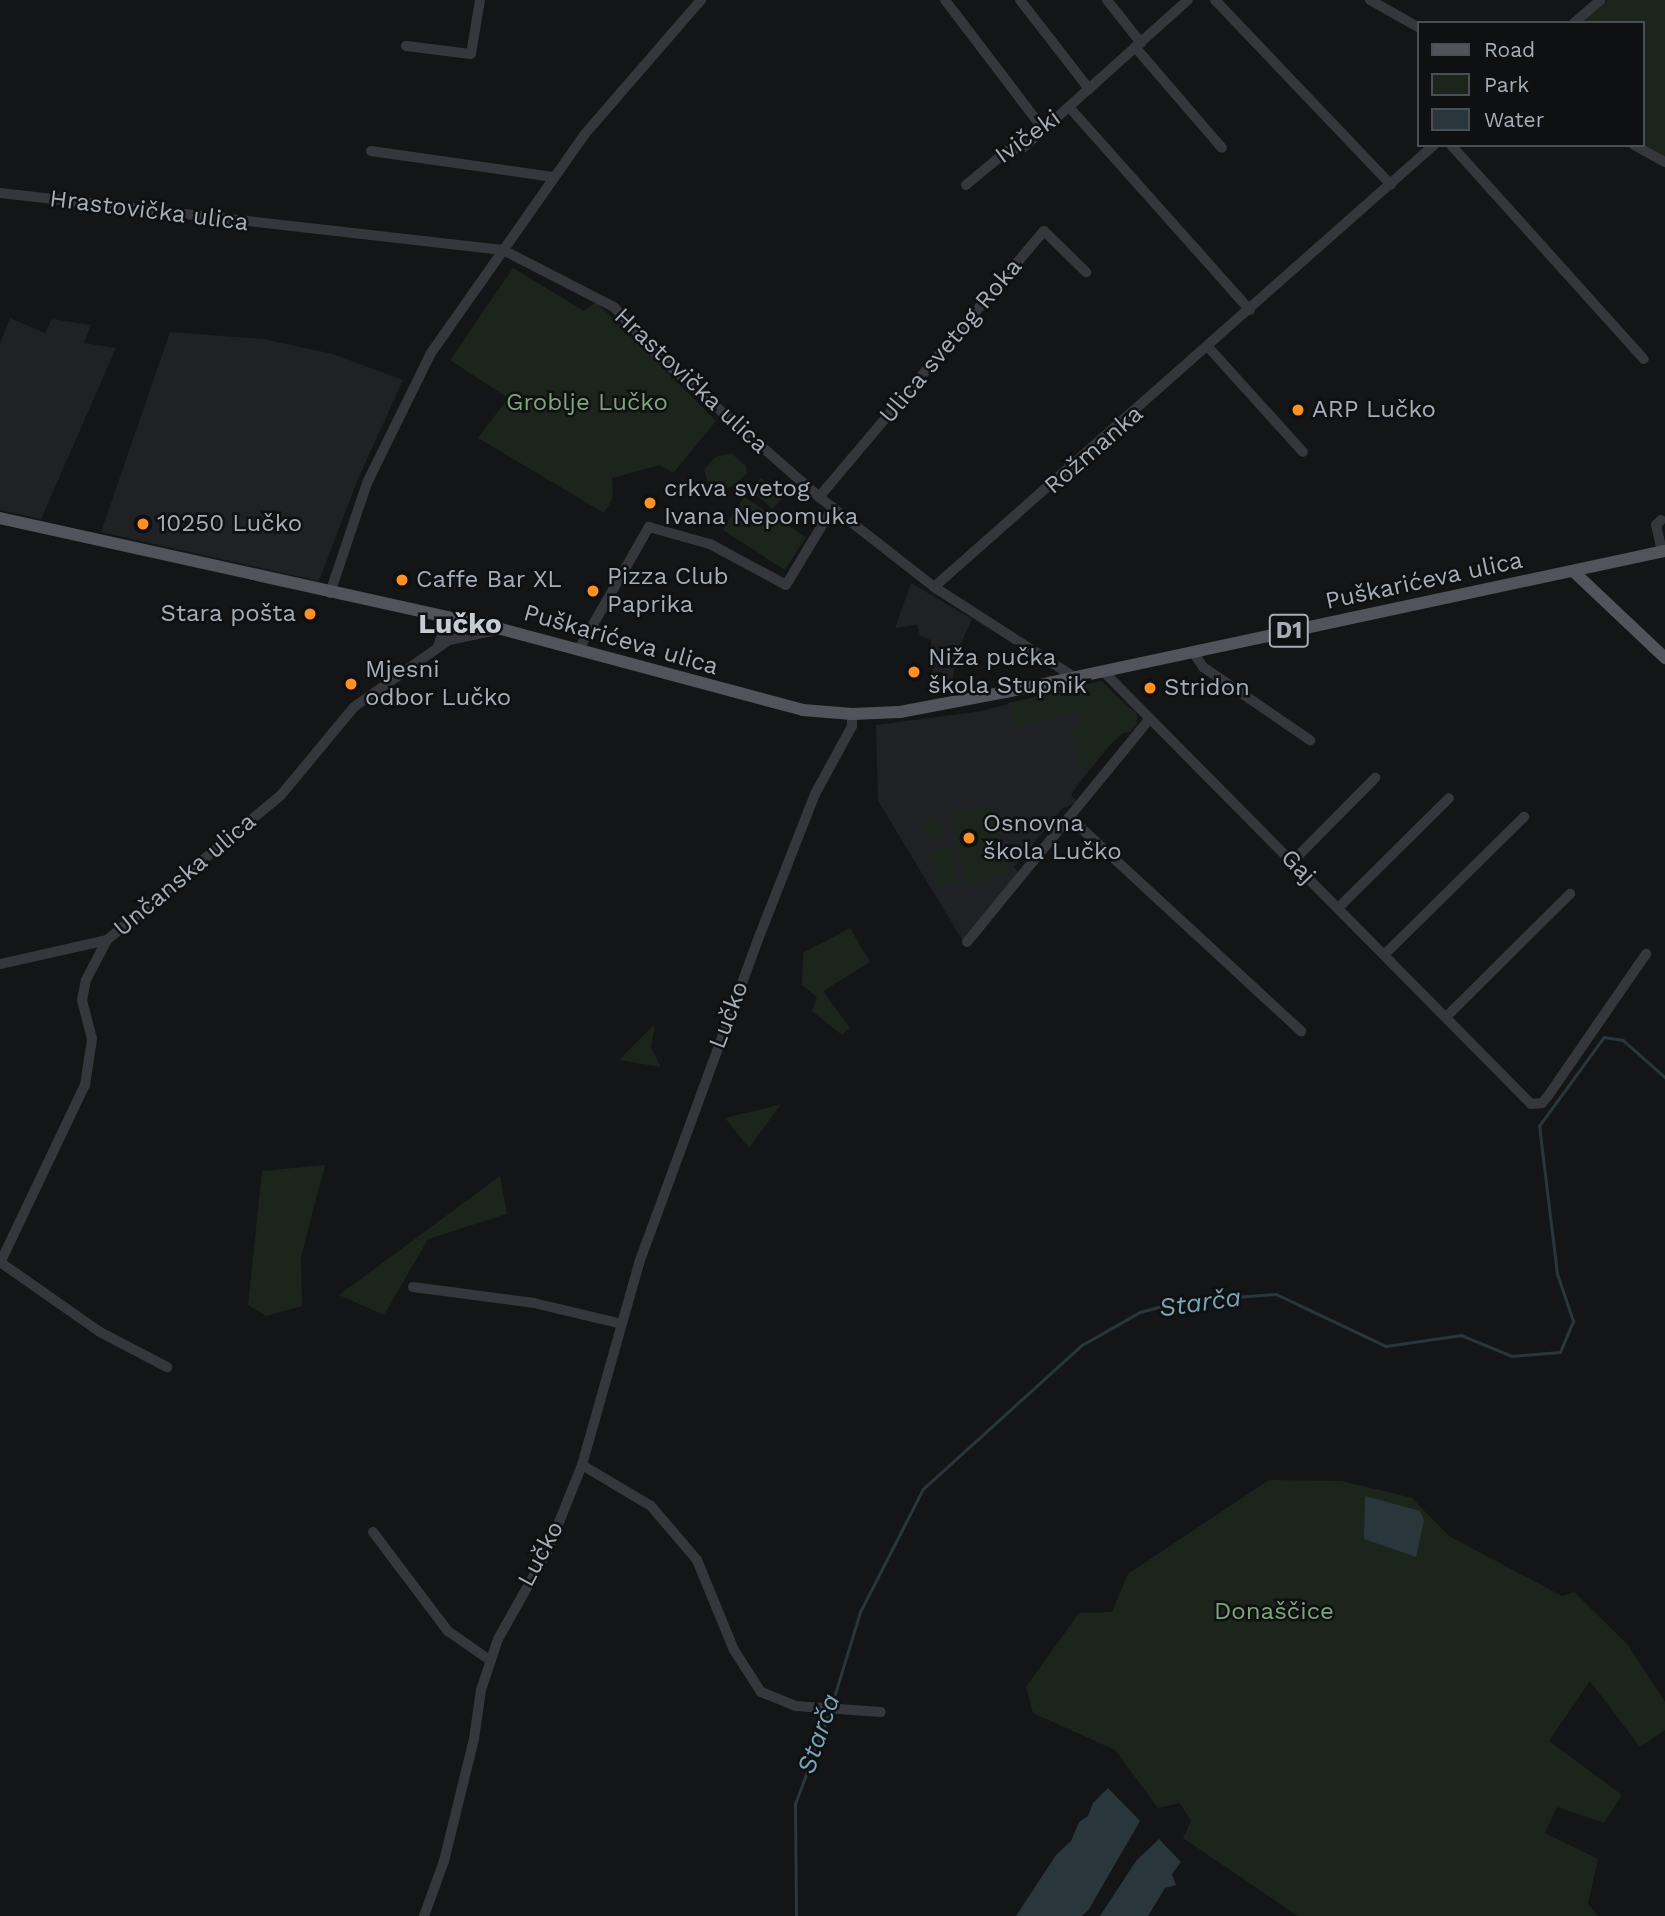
<!DOCTYPE html>
<meta charset="utf-8">
<style>
body{margin:0}
#map{position:relative;width:1665px;height:1916px;overflow:hidden;background:#141517;font-family:"Work Sans",sans-serif}
div>[style]{position:absolute}
.built>*{inset:0;background:#202124}
.green>*{inset:0;background:#1c251c;transform-origin:0 0}
.round{border-radius:50%}
.water>*{inset:0;background:#29373c}
.stream>*{height:2.5px;margin:-1.25px;padding:0 1.25px;transform-origin:1.25px;border-radius:1.25px;background:#29373c}
.minor>*{height:10px;margin:-5px;padding:0 5px;transform-origin:5px;border-radius:5px;background:#35373c}
.major>*{height:12px;margin:-6px;padding:0 6px;transform-origin:6px;border-radius:6px;background:#51555b}
.dots>*{width:19px;height:19px;translate:-50% -50%;box-sizing:border-box;border:4px solid #0f1012;border-radius:50%}
span{translate:-50% -50%;white-space:nowrap;text-align:center;line-height:1.15;-webkit-text-stroke:5px #0f1012;paint-order:stroke}
.shield-label span{padding:2px 5px;background:#0f1012;border:2px solid;border-radius:5px;-webkit-text-stroke-width:0}
.shield-label{font-size:23px;color:#a5aeb8;font-weight:700}
.street-label{font-size:24px;color:#a5aeb8}
.park-label{font-size:24px;color:#7ea57a}
.poi-label{font-size:24px;color:#a5aeb8}
.left{translate:0 -50%;text-align:left}
.right{translate:-100% -50%;text-align:right}
.water-label{font-size:26px;color:#78a4b7;font-style:italic}
.quarter-label{font-size:28px;color:#c6ccd4;font-weight:700}
.legend{position:absolute;left:1417px;top:21px;width:228px;height:126px;box-sizing:border-box;background:#0f1012;border:2px solid #4b4f54;margin:0;padding:9px 12px;list-style:none;font-size:21px;color:#a5aeb8}
.legend li{display:flex;align-items:center;gap:14px;height:35px}
.legend b{width:35px;border:2px solid #4b4f54}
</style>
<div id="map">
<div class="built">
<i style="clip-path:polygon(10px 318px,45px 333px,52px 319px,91px 325px,84px 343px,116px 348px,41px 519px,0 510px,0 343px)"></i>
<i style="clip-path:polygon(170px 332px,263px 339px,333px 354px,403px 380px,358px 479px,319px 581px,101px 532px)"></i>
<i style="clip-path:polygon(911px 583px,972px 619px,958px 650px,951px 687px,934px 689px,931px 640px,920px 636px,917px 625px,895px 628px)"></i>
<i style="clip-path:polygon(1100px 681px,1137px 714px,1137px 723px,1130px 732px,1119px 734px,1079px 783px,1071px 795px,1077px 802px,1062px 809px,1014px 867px,1019px 873px,963px 941px,878px 801px,876px 725px,982px 711px)"></i>
</div>
<div class="green">
<i style="clip-path:polygon(1608px 0,1665px 0,1665px 157px,1642px 144px,1642px 23px,1582px 23px)"></i>
<i style="clip-path:polygon(513px 268px,584px 311px,596px 302px,716px 421px,673px 473px,660px 465px,612px 478px,613px 498px,604px 513px,478px 438px,508px 398px,450px 360px)"></i>
<i style="clip-path:polygon(731px 453px,746px 466px,747px 474px,731px 487px,710px 490px,704px 470px,715px 457px)"></i>
<i style="left:761px;top:478px;width:29px;height:16px;rotate:41deg"></i>
<i style="left:744px;top:497px;width:74px;height:39px;rotate:33deg"></i>
<i style="clip-path:polygon(1102px 681px,1138px 719px,1080px 773px,1071px 733px,1080px 721px,1078px 713px,1014px 728px,1008px 703px)"></i>
<i style="left:992px;top:804px;width:73px;height:43px;rotate:77deg"></i>
<i class="round" style="left:923px;top:820px;width:20px;height:20px"></i>
<i style="left:951px;top:847px;width:36px;height:23px;rotate:77deg"></i>
<i style="clip-path:polygon(850px 928px,870px 962px,823px 991px,850px 1028px,842px 1035px,812px 1011px,817px 997px,802px 985px,803px 953px)"></i>
<i style="clip-path:polygon(655px 1024px,651px 1048px,661px 1067px,619px 1060px)"></i>
<i style="clip-path:polygon(781px 1104px,749px 1148px,725px 1118px,758px 1110px)"></i>
<i style="clip-path:polygon(325px 1165px,301px 1257px,302px 1306px,266px 1316px,248px 1305px,262px 1171px)"></i>
<i style="clip-path:polygon(500px 1176px,507px 1214px,428px 1239px,384px 1315px,339px 1295px)"></i>
<i style="clip-path:polygon(1269px 1480px,1342px 1481px,1412px 1498px,1449px 1536px,1562px 1596px,1574px 1592px,1628px 1645px,1665px 1702px,1665px 1730px,1640px 1747px,1590px 1681px,1549px 1741px,1622px 1795px,1604px 1823px,1557px 1807px,1545px 1833px,1598px 1859px,1588px 1904px,1598px 1916px,1298px 1916px,1183px 1838px,1191px 1821px,1180px 1803px,1158px 1808px,1115px 1750px,1033px 1713px,1026px 1687px,1079px 1613px,1112px 1612px,1128px 1574px)"></i>
</div>
<div class="water">
<i style="clip-path:polygon(1365px 1496px,1420px 1511px,1424px 1520px,1416px 1557px,1364px 1539px)"></i>
<i style="clip-path:polygon(1108px 1788px,1140px 1821px,1089px 1909px,1082px 1916px,1016px 1916px,1056px 1855px,1071px 1841px,1079px 1822px,1088px 1816px,1093px 1803px)"></i>
<i style="clip-path:polygon(1159px 1839px,1181px 1862px,1172px 1874px,1176px 1885px,1165px 1888px,1148px 1916px,1100px 1916px,1136px 1861px)"></i>
</div>
<div class="stream">
<i style="left:831px;top:1707px;width:99px;rotate:-73deg"></i>
<i style="left:860px;top:1612px;width:138px;rotate:-62.9deg"></i>
<i style="left:923px;top:1489px;width:215px;rotate:-42.2deg"></i>
<i style="left:1082px;top:1345px;width:67px;rotate:-29.6deg"></i>
<i style="left:1140px;top:1312px;width:42px;rotate:-15deg"></i>
<i style="left:1181px;top:1301px;width:95px;rotate:-4.2deg"></i>
<i style="left:1276px;top:1294px;width:122px;rotate:25.3deg"></i>
<i style="left:1386px;top:1346px;width:76px;rotate:-8.3deg"></i>
<i style="left:1461px;top:1335px;width:55px;rotate:22.4deg"></i>
<i style="left:1512px;top:1356px;width:48px;rotate:-4.8deg"></i>
<i style="left:1560px;top:1352px;width:34px;rotate:-67deg"></i>
<i style="left:1573px;top:1321px;width:50px;rotate:-108.8deg"></i>
<i style="left:1557px;top:1274px;width:149px;rotate:-96.9deg"></i>
<i style="left:1539px;top:1126px;width:110px;rotate:-53.9deg"></i>
<i style="left:1604px;top:1037px;width:19px;rotate:9deg"></i>
<i style="left:1623px;top:1040px;width:56px;rotate:41.4deg"></i>
<i style="left:796px;top:1916px;width:112px;rotate:-90.5deg"></i>
<i style="left:795px;top:1804px;width:97px;rotate:-69.5deg"></i>
</div>
<div class="minor">
<i style="left:945px;top:0;width:163px;rotate:52.7deg"></i>
<i style="left:1020px;top:0;width:113px;rotate:52.2deg"></i>
<i style="left:1107px;top:0;width:55px;rotate:51.7deg"></i>
<i style="left:1215px;top:0;width:255px;rotate:46.4deg"></i>
<i style="left:1370px;top:0;width:55px;rotate:29.4deg"></i>
<i style="left:1574px;top:23px;width:35px;rotate:-41deg"></i>
<i style="left:406px;top:46px;width:65px;rotate:7deg"></i>
<i style="left:471px;top:54px;width:55px;rotate:-80.5deg"></i>
<i style="left:1135px;top:47px;width:133px;rotate:49.3deg"></i>
<i style="left:1069px;top:107px;width:272px;rotate:48.3deg"></i>
<i style="left:1451px;top:145px;width:288px;rotate:48deg"></i>
<i style="left:1634px;top:145px;width:35px;rotate:29deg"></i>
<i style="left:371px;top:151px;width:184px;rotate:8.1deg"></i>
<i style="left:966px;top:185px;width:53px;rotate:-39.7deg"></i>
<i style="left:1007px;top:151px;width:17px;rotate:-13deg"></i>
<i style="left:1024px;top:147px;width:220px;rotate:-41.9deg"></i>
<i style="left:0;top:193px;width:506px;rotate:6.47deg"></i>
<i style="left:503px;top:250px;width:125px;rotate:27.2deg"></i>
<i style="left:614px;top:307px;width:64px;rotate:48.1deg"></i>
<i style="left:657px;top:355px;width:215px;rotate:41.2deg"></i>
<i style="left:819px;top:497px;width:146px;rotate:38deg"></i>
<i style="left:934px;top:587px;width:166px;rotate:32.7deg"></i>
<i style="left:1209px;top:348px;width:140px;rotate:47.9deg"></i>
<i style="left:819px;top:497px;width:348px;rotate:-49.8deg"></i>
<i style="left:1044px;top:231px;width:59px;rotate:44.3deg"></i>
<i style="left:1661px;top:520px;width:7px;rotate:135deg"></i>
<i style="left:1656px;top:525px;width:28px;rotate:77deg"></i>
<i style="left:934px;top:587px;width:667px;rotate:-41.48deg"></i>
<i style="left:330px;top:593px;width:116px;rotate:-71.4deg"></i>
<i style="left:367px;top:483px;width:145px;rotate:-63.8deg"></i>
<i style="left:431px;top:353px;width:266px;rotate:-54.9deg"></i>
<i style="left:584px;top:135px;width:179px;rotate:-49.1deg"></i>
<i style="left:438px;top:646px;width:15px;rotate:-70deg"></i>
<i style="left:443px;top:632px;width:16px;rotate:-108deg"></i>
<i style="left:579px;top:649px;width:141px;rotate:-60.2deg"></i>
<i style="left:649px;top:527px;width:63px;rotate:15.6deg"></i>
<i style="left:710px;top:544px;width:86px;rotate:28.3deg"></i>
<i style="left:786px;top:585px;width:91px;rotate:-58.9deg"></i>
<i style="left:1193px;top:652px;width:18px;rotate:56deg"></i>
<i style="left:1203px;top:667px;width:130px;rotate:34.3deg"></i>
<i style="left:1103px;top:671px;width:609px;rotate:45.33deg"></i>
<i style="left:1531px;top:1104px;width:11px;rotate:-5deg"></i>
<i style="left:1542px;top:1103px;width:9px;rotate:-49deg"></i>
<i style="left:1548px;top:1096px;width:173px;rotate:-55.4deg"></i>
<i style="left:1069px;top:817px;width:316px;rotate:42.7deg"></i>
<i style="left:1293px;top:861px;width:117px;rotate:-45.3deg"></i>
<i style="left:1338px;top:908px;width:156px;rotate:-44.7deg"></i>
<i style="left:967px;top:942px;width:287px;rotate:-50.7deg"></i>
<i style="left:1384px;top:955px;width:197px;rotate:-44.6deg"></i>
<i style="left:0;top:964px;width:110px;rotate:-12.6deg"></i>
<i style="left:1446px;top:1017px;width:175px;rotate:-44.8deg"></i>
<i style="left:0;top:1262px;width:122px;rotate:35deg"></i>
<i style="left:100px;top:1332px;width:76px;rotate:27.6deg"></i>
<i style="left:0;top:1263px;width:197px;rotate:-64.5deg"></i>
<i style="left:85px;top:1085px;width:47px;rotate:-81.3deg"></i>
<i style="left:92px;top:1039px;width:40px;rotate:-104.4deg"></i>
<i style="left:82px;top:1000px;width:20px;rotate:-79deg"></i>
<i style="left:86px;top:980px;width:45px;rotate:-62.3deg"></i>
<i style="left:107px;top:940px;width:226px;rotate:-39.8deg"></i>
<i style="left:281px;top:795px;width:114px;rotate:-50.3deg"></i>
<i style="left:354px;top:707px;width:116px;rotate:-35.2deg"></i>
<i style="left:449px;top:640px;width:48px;rotate:-12deg"></i>
<i style="left:413px;top:1287px;width:122px;rotate:7.5deg"></i>
<i style="left:534px;top:1303px;width:90px;rotate:13.4deg"></i>
<i style="left:582px;top:1465px;width:80px;rotate:30.7deg"></i>
<i style="left:651px;top:1506px;width:71px;rotate:49.6deg"></i>
<i style="left:697px;top:1560px;width:97px;rotate:67.7deg"></i>
<i style="left:734px;top:1650px;width:50px;rotate:57.3deg"></i>
<i style="left:761px;top:1692px;width:38px;rotate:22deg"></i>
<i style="left:796px;top:1706px;width:85px;rotate:4deg"></i>
<i style="left:373px;top:1532px;width:124px;rotate:52.9deg"></i>
<i style="left:448px;top:1631px;width:52px;rotate:34.9deg"></i>
<i style="left:424px;top:1916px;width:59px;rotate:-70deg"></i>
<i style="left:444px;top:1861px;width:126px;rotate:-76.2deg"></i>
<i style="left:474px;top:1739px;width:49px;rotate:-81.9deg"></i>
<i style="left:481px;top:1690px;width:54px;rotate:-71.6deg"></i>
<i style="left:498px;top:1639px;width:100px;rotate:-60.6deg"></i>
<i style="left:547px;top:1552px;width:94px;rotate:-68.1deg"></i>
<i style="left:582px;top:1465px;width:210px;rotate:-74.2deg"></i>
<i style="left:639px;top:1263px;width:342px;rotate:-69.8deg"></i>
<i style="left:757px;top:942px;width:159px;rotate:-68.6deg"></i>
<i style="left:815px;top:794px;width:77px;rotate:-61.4deg"></i>
<i style="left:852px;top:726px;width:12px;rotate:-90deg"></i>
</div>
<div class="major">
<i style="left:0;top:518px;width:513px;rotate:12.49deg"></i>
<i style="left:501px;top:629px;width:313px;rotate:15deg"></i>
<i style="left:803px;top:710px;width:49px;rotate:4.7deg"></i>
<i style="left:852px;top:714px;width:48px;rotate:-2.4deg"></i>
<i style="left:900px;top:712px;width:108px;rotate:-10.7deg"></i>
<i style="left:1006px;top:692px;width:674px;rotate:-12.08deg"></i>
<i style="left:1573px;top:571px;width:127px;rotate:43.4deg"></i>
</div>
<div class="dots">
<i style="left:1298px;top:410px;background:#ff9124"></i>
<i style="left:650px;top:503px;background:#ff9124"></i>
<i style="left:143px;top:524px;background:#ff9124"></i>
<i style="left:402px;top:580px;background:#ff9124"></i>
<i style="left:593px;top:591px;background:#ff9124"></i>
<i style="left:310px;top:614px;background:#ff9124"></i>
<i style="left:914px;top:672px;background:#ff9124"></i>
<i style="left:351px;top:684px;background:#ff9124"></i>
<i style="left:1150px;top:688px;background:#ff9124"></i>
<i style="left:969px;top:838px;background:#ff9124"></i>
</div>
<div class="shield-label">
<span style="left:1289px;top:631px">D1</span>
</div>
<div class="street-label">
<span style="left:1028px;top:137px;rotate:-36deg">Ivičeki</span>
<span style="left:149px;top:211px;rotate:7deg">Hrastovička ulica</span>
<span style="left:951px;top:341px;rotate:-50deg">Ulica svetog Roka</span>
<span style="left:691px;top:381px;rotate:43deg">Hrastovička ulica</span>
<span style="left:1094px;top:450px;rotate:-41deg">Rožmanka</span>
<span style="left:1424px;top:581px;rotate:-12deg">Puškarićeva ulica</span>
<span style="left:621px;top:640px;rotate:16deg">Puškarićeva ulica</span>
<span style="left:1298px;top:867px;rotate:46deg">Gaj</span>
<span style="left:185px;top:875px;rotate:-40deg">Unčanska ulica</span>
<span style="left:729px;top:1015px;rotate:-69deg">Lučko</span>
<span style="left:541px;top:1554px;rotate:-62deg">Lučko</span>
</div>
<div class="park-label">
<span style="left:587px;top:403px">Groblje Lučko</span>
<span style="left:1274px;top:1612px">Donaščice</span>
</div>
<div class="poi-label">
<span class="left" style="left:1312px;top:410px">ARP Lučko</span>
<span class="left" style="left:664px;top:503px">crkva svetog<br>Ivana Nepomuka</span>
<span class="left" style="left:157px;top:524px">10250 Lučko</span>
<span class="left" style="left:607px;top:591px">Pizza Club<br>Paprika</span>
<span class="left" style="left:416px;top:580px">Caffe Bar XL</span>
<span class="right" style="left:296px;top:614px">Stara pošta</span>
<span class="left" style="left:928px;top:672px">Niža pučka<br>škola Stupnik</span>
<span class="left" style="left:365px;top:684px">Mjesni<br>odbor Lučko</span>
<span class="left" style="left:1164px;top:688px">Stridon</span>
<span class="left" style="left:983px;top:838px">Osnovna<br>škola Lučko</span>
</div>
<div class="water-label">
<span style="left:1200px;top:1303px;rotate:-8deg">Starča</span>
<span style="left:819px;top:1734px;rotate:-71deg">Starča</span>
</div>
<div class="quarter-label">
<span style="left:460px;top:624px">Lučko</span>
</div>
<ul class="legend">
<li><b style="height:9px;background:#51555b"></b>Road</li>
<li><b style="height:19px;background:#1c251c"></b>Park</li>
<li><b style="height:19px;background:#29373c"></b>Water</li>
</ul>
</div>
